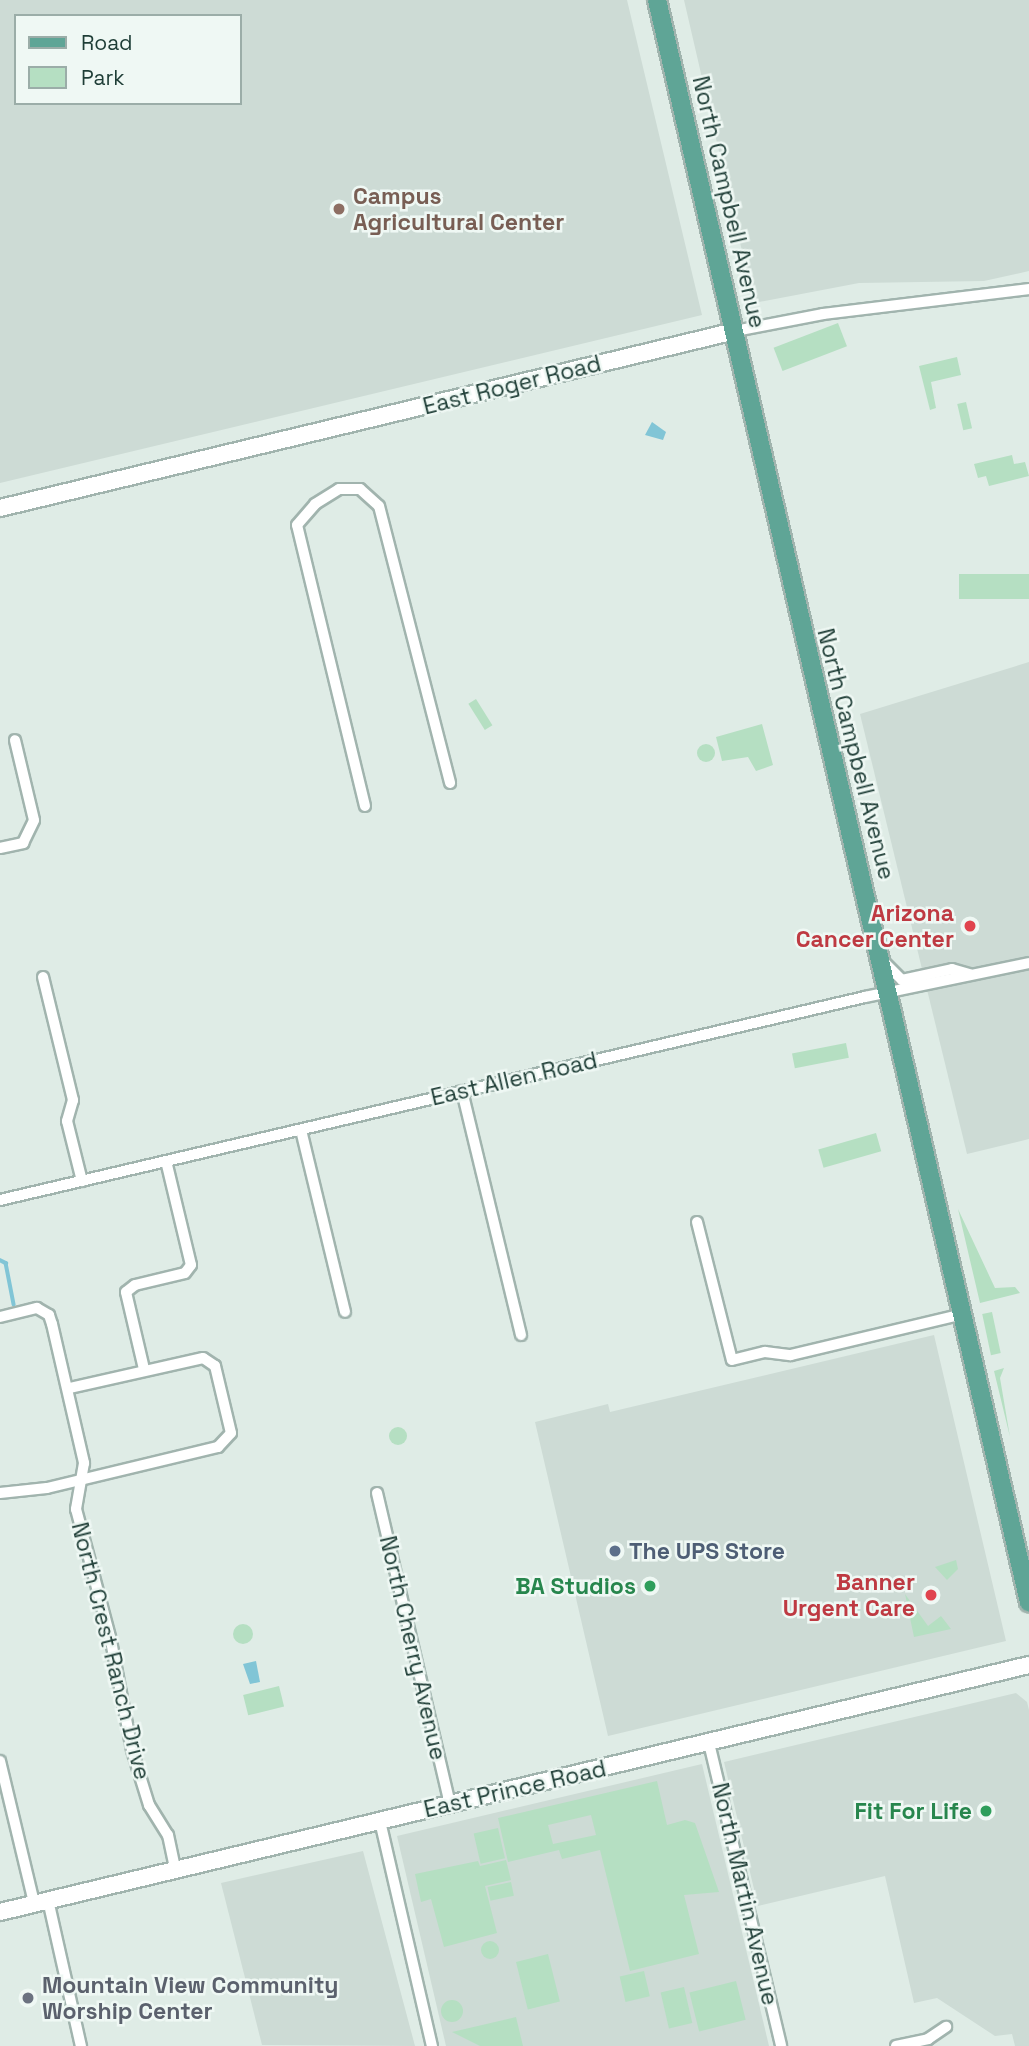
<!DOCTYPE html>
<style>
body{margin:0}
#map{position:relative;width:1029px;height:2046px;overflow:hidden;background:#dfece6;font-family:"Space Grotesk",sans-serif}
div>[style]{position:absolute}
.built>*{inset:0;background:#cddbd5}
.green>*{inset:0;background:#b5dfc2;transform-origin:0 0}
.round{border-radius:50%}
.water>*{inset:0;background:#81c5d6}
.stream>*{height:3.5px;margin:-1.75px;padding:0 1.75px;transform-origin:1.75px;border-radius:1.75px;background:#81c5d6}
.roads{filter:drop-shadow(2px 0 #a1b4ae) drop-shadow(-2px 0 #a1b4ae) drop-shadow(0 2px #a1b4ae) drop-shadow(0 -2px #a1b4ae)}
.street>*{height:10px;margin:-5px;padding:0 5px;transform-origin:5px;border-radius:5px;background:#fff}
.secondary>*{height:16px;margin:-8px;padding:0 8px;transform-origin:8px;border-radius:8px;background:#fff}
.primary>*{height:18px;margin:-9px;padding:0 9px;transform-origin:9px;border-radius:9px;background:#5fa596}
.dots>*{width:19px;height:19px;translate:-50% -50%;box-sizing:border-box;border:4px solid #eff8f4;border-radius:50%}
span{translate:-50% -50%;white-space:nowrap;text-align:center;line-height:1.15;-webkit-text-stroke:5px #eff8f4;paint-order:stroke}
.education-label{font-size:23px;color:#785e54;font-weight:700}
.left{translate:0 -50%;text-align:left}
.street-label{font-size:23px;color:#1e3d36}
.health-label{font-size:23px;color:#be3a42;font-weight:700}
.right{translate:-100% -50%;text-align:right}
.service-label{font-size:23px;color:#4e5e75;font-weight:700}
.leisure-label{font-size:23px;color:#27864d;font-weight:700}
.worship-label{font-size:23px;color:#5b616d;font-weight:700}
.legend{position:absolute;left:14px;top:14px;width:228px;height:91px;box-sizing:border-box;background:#eff8f4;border:2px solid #9bada8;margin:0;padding:9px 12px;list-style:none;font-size:21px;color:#1e3d36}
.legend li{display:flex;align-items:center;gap:14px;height:35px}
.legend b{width:35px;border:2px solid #9bada8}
</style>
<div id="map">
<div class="built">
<i style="clip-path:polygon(evenodd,0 0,627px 0,702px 315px,0 483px,0 0,16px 16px,240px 16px,240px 103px,16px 103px,16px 16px)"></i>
<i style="clip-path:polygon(684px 0,1029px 0,1029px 271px,984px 281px,859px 283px,754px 303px)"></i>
<i style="clip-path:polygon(1029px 662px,1029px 1139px,967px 1154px,860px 714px)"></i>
<i style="clip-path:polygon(934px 1335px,1006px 1641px,608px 1736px,535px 1422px,608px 1404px,610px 1412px)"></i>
<i style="clip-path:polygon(1016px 1693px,1027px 1702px,1029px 1710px,1029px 2046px,1015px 2046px,1012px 2034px,995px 2036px,937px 1998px,914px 2003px,885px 1876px,758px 1906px,724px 1762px)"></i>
<i style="clip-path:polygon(702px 1764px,769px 2046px,446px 2046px,397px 1836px)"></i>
<i style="clip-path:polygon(363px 1851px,415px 2046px,262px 2045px,221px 1883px)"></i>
</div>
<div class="green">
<i style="left:838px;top:323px;width:25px;height:69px;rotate:69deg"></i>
<i style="clip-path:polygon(957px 357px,961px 375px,931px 382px,936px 408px,930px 410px,919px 366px)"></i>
<i style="left:966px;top:402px;width:27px;height:9px;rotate:77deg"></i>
<i style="clip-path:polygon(1012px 455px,1014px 464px,1025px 462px,1029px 476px,989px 486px,986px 476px,978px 478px,974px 464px)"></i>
<i style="left:1029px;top:574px;width:25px;height:70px;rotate:90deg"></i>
<i style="left:476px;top:699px;width:31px;height:9px;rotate:58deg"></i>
<i style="clip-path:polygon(762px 724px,773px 765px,756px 771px,748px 757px,722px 761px,716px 737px)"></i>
<i class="round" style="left:697px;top:744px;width:18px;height:18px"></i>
<i style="left:846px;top:1043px;width:15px;height:55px;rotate:79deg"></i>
<i style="left:876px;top:1133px;width:19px;height:60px;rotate:74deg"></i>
<i style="clip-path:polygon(958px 1209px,995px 1288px,1015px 1287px,1020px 1293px,980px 1303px)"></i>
<i style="left:992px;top:1312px;width:42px;height:10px;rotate:78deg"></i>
<i style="clip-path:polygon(1004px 1368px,1000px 1378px,1010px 1437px,994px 1371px)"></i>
<i class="round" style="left:389px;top:1427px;width:18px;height:18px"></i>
<i style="clip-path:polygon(956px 1560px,958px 1569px,947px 1580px,935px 1567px)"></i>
<i style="clip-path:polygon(905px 1594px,928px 1626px,941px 1616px,951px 1629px,914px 1637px)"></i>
<i class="round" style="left:233px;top:1624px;width:20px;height:20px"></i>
<i style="left:279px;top:1686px;width:21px;height:37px;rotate:76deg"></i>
<i style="clip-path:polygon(evenodd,657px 1781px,667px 1825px,685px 1820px,695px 1823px,719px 1892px,684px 1895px,699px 1954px,630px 1971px,600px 1850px,562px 1859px,559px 1850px,508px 1862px,498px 1818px,657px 1781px,591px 1815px,596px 1835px,553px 1844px,548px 1825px,591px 1815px)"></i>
<i style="left:498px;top:1828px;width:31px;height:25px;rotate:77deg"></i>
<i style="clip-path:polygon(506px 1860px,511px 1880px,485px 1886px,497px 1933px,444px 1947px,431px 1899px,421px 1902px,415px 1874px,478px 1861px,480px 1866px)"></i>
<i style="left:511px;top:1882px;width:14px;height:24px;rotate:78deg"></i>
<i class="round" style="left:481px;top:1941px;width:18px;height:18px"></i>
<i style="left:548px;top:1954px;width:49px;height:33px;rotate:76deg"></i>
<i style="left:644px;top:1971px;width:26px;height:25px;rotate:77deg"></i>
<i style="left:736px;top:1981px;width:40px;height:48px;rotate:76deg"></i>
<i style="left:684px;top:1987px;width:37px;height:24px;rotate:77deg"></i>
<i class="round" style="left:441px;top:2000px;width:22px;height:22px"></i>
<i style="clip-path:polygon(516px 2017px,523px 2046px,480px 2046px,452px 2032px)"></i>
</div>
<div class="water">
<i style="clip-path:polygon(652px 422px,666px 432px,663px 440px,645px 435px)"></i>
<i style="clip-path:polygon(256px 1661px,260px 1682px,250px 1684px,243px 1664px)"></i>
</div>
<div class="stream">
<i style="left:0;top:1260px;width:7px;rotate:27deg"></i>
<i style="left:6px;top:1263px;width:42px;rotate:79deg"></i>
</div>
<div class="roads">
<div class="street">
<i style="left:735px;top:331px;width:90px;rotate:-10.9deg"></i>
<i style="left:823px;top:314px;width:208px;rotate:-6.9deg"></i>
<i style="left:365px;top:806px;width:289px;rotate:-103.6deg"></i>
<i style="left:297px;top:525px;width:28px;rotate:-49deg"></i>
<i style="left:315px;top:504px;width:28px;rotate:-32deg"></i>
<i style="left:339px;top:489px;width:21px"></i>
<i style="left:360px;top:489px;width:25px;rotate:42deg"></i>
<i style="left:379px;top:506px;width:286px;rotate:75.6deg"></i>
<i style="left:0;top:848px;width:24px;rotate:-12deg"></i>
<i style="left:23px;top:843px;width:25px;rotate:-64deg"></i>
<i style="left:34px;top:820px;width:82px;rotate:-103.4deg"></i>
<i style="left:885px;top:963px;width:24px;rotate:45deg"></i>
<i style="left:902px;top:980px;width:51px;rotate:-12.4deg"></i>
<i style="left:952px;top:969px;width:19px;rotate:16deg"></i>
<i style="left:43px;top:977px;width:127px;rotate:76.3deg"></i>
<i style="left:73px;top:1100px;width:22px;rotate:106deg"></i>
<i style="left:67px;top:1121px;width:62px;rotate:76deg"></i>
<i style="left:462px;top:1091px;width:251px;rotate:76.4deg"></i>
<i style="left:301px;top:1130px;width:187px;rotate:76.4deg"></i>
<i style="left:0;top:1200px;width:889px;rotate:-13.21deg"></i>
<i style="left:865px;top:997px;width:167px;rotate:-11.7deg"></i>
<i style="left:697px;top:1222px;width:142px;rotate:75.8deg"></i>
<i style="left:732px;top:1360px;width:34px;rotate:-14deg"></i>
<i style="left:765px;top:1352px;width:26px;rotate:7deg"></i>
<i style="left:791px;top:1355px;width:177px;rotate:-13.4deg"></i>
<i style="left:0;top:1317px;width:38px;rotate:-14deg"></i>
<i style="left:37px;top:1308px;width:14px;rotate:30deg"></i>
<i style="left:49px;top:1315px;width:9px;rotate:72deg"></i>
<i style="left:52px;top:1324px;width:143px;rotate:77deg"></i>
<i style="left:84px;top:1463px;width:47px;rotate:99.9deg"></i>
<i style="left:76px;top:1509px;width:137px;rotate:75.1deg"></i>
<i style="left:111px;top:1641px;width:111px;rotate:79.1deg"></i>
<i style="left:132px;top:1750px;width:58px;rotate:72.8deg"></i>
<i style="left:149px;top:1805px;width:36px;rotate:58deg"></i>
<i style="left:168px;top:1835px;width:34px;rotate:78deg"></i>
<i style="left:144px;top:1369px;width:79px;rotate:-103.2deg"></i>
<i style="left:126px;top:1292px;width:11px;rotate:-38deg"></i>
<i style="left:135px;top:1285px;width:51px;rotate:-13.5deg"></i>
<i style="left:185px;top:1273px;width:10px;rotate:-53deg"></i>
<i style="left:191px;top:1265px;width:107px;rotate:-103.5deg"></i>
<i style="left:0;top:1493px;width:47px;rotate:-6.1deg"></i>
<i style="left:47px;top:1488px;width:176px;rotate:-13.5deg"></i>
<i style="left:218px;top:1447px;width:19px;rotate:-47deg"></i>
<i style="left:231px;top:1433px;width:69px;rotate:-103.4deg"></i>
<i style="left:215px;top:1366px;width:14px;rotate:-146deg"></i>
<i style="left:203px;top:1358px;width:136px;rotate:167.3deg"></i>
<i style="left:377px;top:1493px;width:319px;rotate:76.8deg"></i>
<i style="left:709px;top:1743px;width:311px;rotate:76.6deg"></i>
<i style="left:0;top:1761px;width:146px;rotate:76.5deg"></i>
<i style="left:380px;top:1821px;width:231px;rotate:77deg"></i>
<i style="left:48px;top:1900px;width:150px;rotate:77.3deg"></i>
<i style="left:896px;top:2046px;width:33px;rotate:-12deg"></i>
<i style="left:928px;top:2039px;width:22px;rotate:-34deg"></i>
</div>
<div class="secondary">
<i style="left:0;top:508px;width:756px;rotate:-13.54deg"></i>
<i style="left:0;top:1912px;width:1058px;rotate:-13.5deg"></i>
</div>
<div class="primary">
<i style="left:657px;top:0;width:1645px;rotate:76.93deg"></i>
</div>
</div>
<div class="dots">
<i style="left:339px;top:209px;background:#8d6e63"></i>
<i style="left:970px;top:926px;background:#e0444e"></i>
<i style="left:615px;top:1551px;background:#5c6f8a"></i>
<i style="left:650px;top:1586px;background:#2e9e5b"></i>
<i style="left:931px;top:1595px;background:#e0444e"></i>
<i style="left:986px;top:1811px;background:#2e9e5b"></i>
<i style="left:28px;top:1998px;background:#6b7280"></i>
</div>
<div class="education-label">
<span class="left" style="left:353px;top:209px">Campus<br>Agricultural Center</span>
</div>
<div class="street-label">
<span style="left:729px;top:202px;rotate:77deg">North Campbell Avenue</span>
<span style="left:512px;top:385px;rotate:-14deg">East Roger Road</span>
<span style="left:856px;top:754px;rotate:76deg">North Campbell Avenue</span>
<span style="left:514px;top:1079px;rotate:-13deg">East Allen Road</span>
<span style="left:413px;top:1648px;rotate:77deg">North Cherry Avenue</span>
<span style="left:111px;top:1651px;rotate:76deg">North Crest Ranch Drive</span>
<span style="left:515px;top:1789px;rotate:-13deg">East Prince Road</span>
<span style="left:745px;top:1894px;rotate:77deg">North Martin Avenue</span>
</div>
<div class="health-label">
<span class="right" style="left:954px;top:926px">Arizona<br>Cancer Center</span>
<span class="right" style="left:915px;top:1595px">Banner<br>Urgent Care</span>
</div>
<div class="service-label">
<span class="left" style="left:629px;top:1551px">The UPS Store</span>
</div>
<div class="leisure-label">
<span class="right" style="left:636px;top:1586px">BA Studios</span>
<span class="right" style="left:972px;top:1811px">Fit For Life</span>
</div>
<div class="worship-label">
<span class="left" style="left:42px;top:1998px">Mountain View Community<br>Worship Center</span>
</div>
<ul class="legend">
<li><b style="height:9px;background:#5fa596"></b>Road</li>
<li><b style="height:19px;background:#b5dfc2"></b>Park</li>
</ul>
</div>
